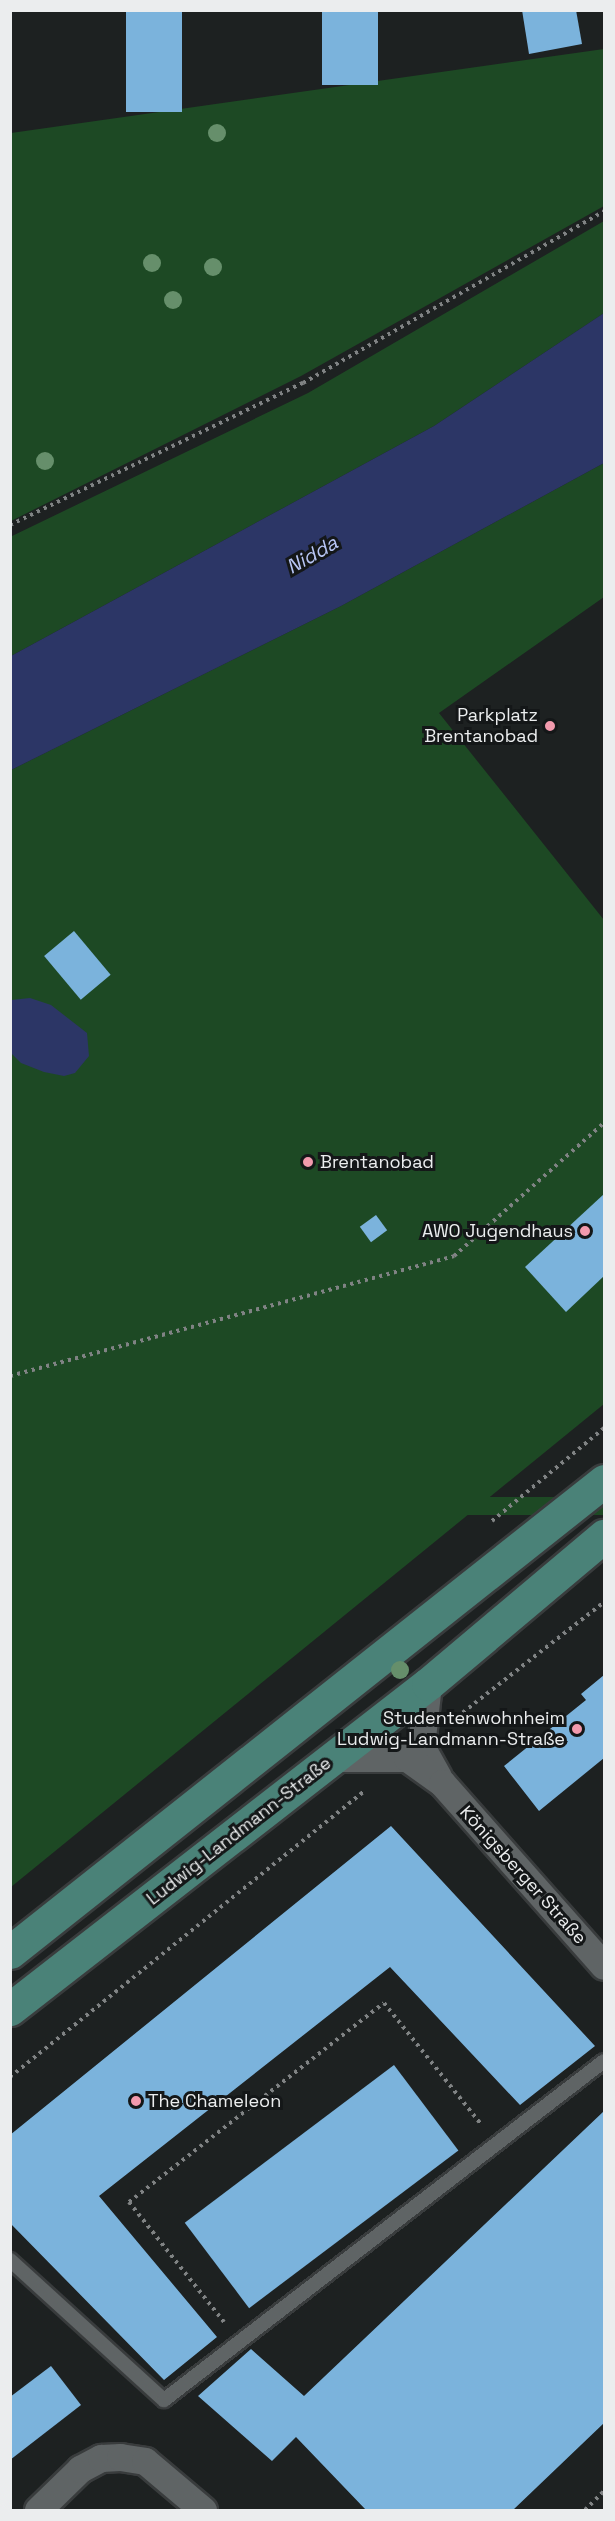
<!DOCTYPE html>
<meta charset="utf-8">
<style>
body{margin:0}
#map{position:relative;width:615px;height:2521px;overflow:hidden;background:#1d2121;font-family:"Space Grotesk",sans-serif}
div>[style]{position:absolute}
.green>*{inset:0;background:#1d4924;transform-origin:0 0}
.water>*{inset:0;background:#2c3666}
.building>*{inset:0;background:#7bb3dc;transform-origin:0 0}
.path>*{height:4px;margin-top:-2px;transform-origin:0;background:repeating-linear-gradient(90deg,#808384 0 3px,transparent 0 7.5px)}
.roads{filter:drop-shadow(2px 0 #393c3d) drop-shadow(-2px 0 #393c3d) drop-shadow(0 2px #393c3d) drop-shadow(0 -2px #393c3d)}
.lane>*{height:14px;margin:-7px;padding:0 7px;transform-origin:7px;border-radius:7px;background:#5f6465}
.street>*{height:27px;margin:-13.5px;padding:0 13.5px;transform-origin:13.5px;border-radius:13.5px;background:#5f6465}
.primary>*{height:33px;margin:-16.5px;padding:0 16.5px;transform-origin:16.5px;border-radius:16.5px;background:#4a8278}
.trees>*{width:18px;height:18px;margin:-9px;border-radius:50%;background:#668f6b}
.dots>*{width:16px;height:16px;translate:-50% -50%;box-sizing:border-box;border:3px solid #141718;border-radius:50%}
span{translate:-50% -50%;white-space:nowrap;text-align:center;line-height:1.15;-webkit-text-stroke:6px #141718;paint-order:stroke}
.poi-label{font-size:18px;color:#ebedee}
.right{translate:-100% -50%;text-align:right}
.left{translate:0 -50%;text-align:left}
.street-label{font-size:18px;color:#ebedee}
.water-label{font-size:20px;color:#b8c6f5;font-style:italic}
.frame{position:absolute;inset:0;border:12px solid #ebedee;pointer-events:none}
</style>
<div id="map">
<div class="green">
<i style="clip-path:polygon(604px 49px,604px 206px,301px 376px,11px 521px,11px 133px)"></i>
<i style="clip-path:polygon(604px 221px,604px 313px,434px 426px,11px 656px,10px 537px,308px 393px)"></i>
<i style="clip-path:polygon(604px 463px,604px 597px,439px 713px,604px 920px,604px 1404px,11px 1887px,11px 770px,341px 606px)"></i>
<i style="left:604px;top:1497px;width:18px;height:757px;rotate:90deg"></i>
</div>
<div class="water">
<i style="clip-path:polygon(604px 313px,604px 463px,341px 606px,11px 770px,11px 656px,434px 426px)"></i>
<i style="clip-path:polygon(30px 998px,51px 1005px,87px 1033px,89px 1056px,75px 1073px,64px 1076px,44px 1072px,21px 1063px,11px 1053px,11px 1000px)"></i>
</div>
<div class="building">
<i style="left:126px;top:10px;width:56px;height:102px"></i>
<i style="left:322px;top:10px;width:56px;height:75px"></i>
<i style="clip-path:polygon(522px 10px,576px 10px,582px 44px,529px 54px)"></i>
<i style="left:74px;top:931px;width:57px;height:39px;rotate:50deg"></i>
<i style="clip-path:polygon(604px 1194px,604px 1276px,566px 1312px,525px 1267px)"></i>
<i style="left:376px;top:1215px;width:19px;height:20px;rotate:54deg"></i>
<i style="clip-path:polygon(604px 1675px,604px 1758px,539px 1811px,504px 1766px,586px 1700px,581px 1694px)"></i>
<i style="clip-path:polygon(391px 1826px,595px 2046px,520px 2105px,390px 1967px,99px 2196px,217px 2337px,164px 2380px,10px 2223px,10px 2135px)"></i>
<i style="left:394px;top:2065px;width:107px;height:262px;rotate:53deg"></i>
<i style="clip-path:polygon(604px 2111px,604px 2423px,513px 2510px,366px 2510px,296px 2437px,272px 2461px,198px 2396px,251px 2349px,304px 2396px)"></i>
<i style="clip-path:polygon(51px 2366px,81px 2405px,10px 2460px,10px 2397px)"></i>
</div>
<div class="path">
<i style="left:10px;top:525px;width:326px;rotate:-25.9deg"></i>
<i style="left:303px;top:383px;width:347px;rotate:-29.7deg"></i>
<i style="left:10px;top:1376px;width:460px;rotate:-15.1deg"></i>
<i style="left:454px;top:1256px;width:200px;rotate:-41.6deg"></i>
<i style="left:492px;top:1521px;width:146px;rotate:-39.7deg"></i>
<i style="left:457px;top:1717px;width:187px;rotate:-38deg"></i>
<i style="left:10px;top:2077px;width:456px;rotate:-38.9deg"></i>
<i style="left:224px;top:2322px;width:153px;rotate:-128.4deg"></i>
<i style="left:129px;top:2202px;width:323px;rotate:-38deg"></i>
<i style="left:384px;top:2003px;width:155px;rotate:51.3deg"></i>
<i style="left:585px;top:2510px;width:27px;rotate:-45deg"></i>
</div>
<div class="roads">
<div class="lane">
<i style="left:10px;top:2260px;width:208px;rotate:42.3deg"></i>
<i style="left:164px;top:2400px;width:555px;rotate:-37.61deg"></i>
</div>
<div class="street">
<i style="left:428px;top:1684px;width:62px;rotate:96.4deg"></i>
<i style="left:421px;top:1746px;width:35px;rotate:61deg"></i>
<i style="left:334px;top:1758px;width:73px"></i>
<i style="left:407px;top:1758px;width:43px;rotate:35.5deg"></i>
<i style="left:442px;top:1783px;width:244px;rotate:48.5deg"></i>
<i style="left:38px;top:2510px;width:59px;rotate:-44.3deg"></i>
<i style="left:80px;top:2469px;width:24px;rotate:-28deg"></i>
<i style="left:101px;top:2458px;width:19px;rotate:-3deg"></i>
<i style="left:120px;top:2457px;width:25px;rotate:9deg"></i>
<i style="left:145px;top:2461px;width:76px;rotate:40.2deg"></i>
</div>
<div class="primary">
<i style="left:10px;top:1952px;width:758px;rotate:-38.41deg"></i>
<i style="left:10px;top:2009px;width:529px;rotate:-37.87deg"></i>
<i style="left:428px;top:1684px;width:230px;rotate:-40.1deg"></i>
</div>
</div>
<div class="trees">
<i style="left:217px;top:133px"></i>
<i style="left:152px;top:263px"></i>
<i style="left:213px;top:267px"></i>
<i style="left:173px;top:300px"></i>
<i style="left:45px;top:461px"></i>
<i style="left:400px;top:1670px"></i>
</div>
<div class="dots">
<i style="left:550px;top:726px;background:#f29aad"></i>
<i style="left:308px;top:1162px;background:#f29aad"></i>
<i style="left:585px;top:1231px;background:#f29aad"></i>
<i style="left:577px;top:1729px;background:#f29aad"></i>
<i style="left:136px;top:2101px;background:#f29aad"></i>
</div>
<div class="poi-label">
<span class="right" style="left:538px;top:726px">Parkplatz<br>Brentanobad</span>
<span class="left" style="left:320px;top:1162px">Brentanobad</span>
<span class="right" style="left:573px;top:1231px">AWO Jugendhaus</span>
<span class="right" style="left:565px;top:1729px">Studentenwohnheim<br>Ludwig-Landmann-Straße</span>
<span class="left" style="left:148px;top:2101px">The Chameleon</span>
</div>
<div class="street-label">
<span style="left:239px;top:1831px;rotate:-38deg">Ludwig-Landmann-Straße</span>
<span style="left:523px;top:1875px;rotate:48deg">Königsberger Straße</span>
</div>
<div class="water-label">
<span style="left:312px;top:555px;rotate:-30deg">Nidda</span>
</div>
<div class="frame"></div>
</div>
